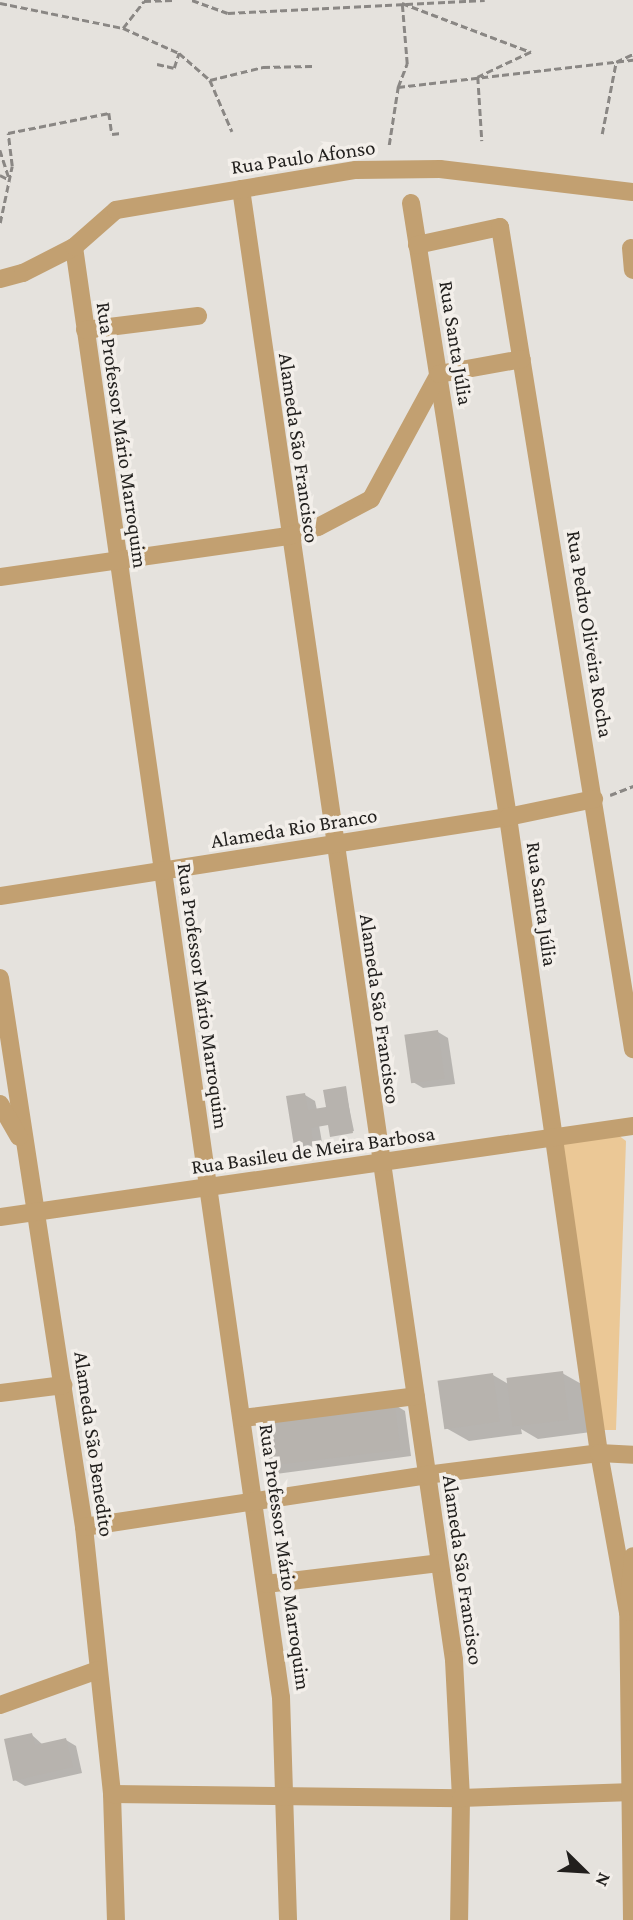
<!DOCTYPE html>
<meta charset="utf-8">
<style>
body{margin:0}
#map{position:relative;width:633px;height:1920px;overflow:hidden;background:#e5e2dd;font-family:"Crimson Pro",serif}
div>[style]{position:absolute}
.green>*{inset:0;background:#ebc896}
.shadow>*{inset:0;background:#0003}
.building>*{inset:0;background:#b7b3ae;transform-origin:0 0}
.path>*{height:2.5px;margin-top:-1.25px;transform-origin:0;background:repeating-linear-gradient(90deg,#8a8784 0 7px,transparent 0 10.5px)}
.minor>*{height:18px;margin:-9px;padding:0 9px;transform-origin:9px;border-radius:9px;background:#c2a071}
span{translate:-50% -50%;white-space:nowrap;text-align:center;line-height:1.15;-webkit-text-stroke:7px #f3efea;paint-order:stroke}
.street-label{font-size:21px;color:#211f1d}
.north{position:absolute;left:549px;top:1836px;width:70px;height:70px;-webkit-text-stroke:5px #f3efea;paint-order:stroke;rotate:114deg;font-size:19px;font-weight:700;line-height:28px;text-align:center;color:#211f1d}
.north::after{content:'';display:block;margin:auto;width:24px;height:32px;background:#211f1d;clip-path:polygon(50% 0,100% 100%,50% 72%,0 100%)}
</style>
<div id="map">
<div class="green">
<i style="clip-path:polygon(618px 1135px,626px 1141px,616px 1430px,590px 1430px,561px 1144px)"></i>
</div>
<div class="shadow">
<i style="clip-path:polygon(438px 1032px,448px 1038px,455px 1084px,423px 1088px,413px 1082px)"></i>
<i style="clip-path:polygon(345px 1088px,354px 1131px,331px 1135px,336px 1122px,319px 1125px,323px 1148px,306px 1151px,295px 1145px,305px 1095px,315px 1101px,317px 1110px,328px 1109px)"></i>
<i style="clip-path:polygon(562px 1373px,585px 1386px,591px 1432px,538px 1439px,521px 1429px,522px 1434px,469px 1441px,446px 1428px,493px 1375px,510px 1385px)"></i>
<i style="clip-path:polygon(395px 1405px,405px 1411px,411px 1456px,276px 1474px,266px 1468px)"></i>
<i style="clip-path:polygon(32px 1735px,43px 1745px,66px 1740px,76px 1746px,82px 1773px,25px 1786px,15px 1780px)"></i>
</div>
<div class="building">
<i style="left:438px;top:1030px;width:49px;height:34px;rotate:82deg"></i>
<i style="clip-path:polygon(346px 1086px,353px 1133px,330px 1137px,328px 1125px,311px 1128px,313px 1143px,294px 1146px,286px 1096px,305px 1093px,308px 1110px,326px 1107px,323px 1090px)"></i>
<i style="left:563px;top:1371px;width:49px;height:57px;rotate:83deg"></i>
<i style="left:493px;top:1373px;width:49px;height:56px;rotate:82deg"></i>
<i style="left:395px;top:1404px;width:46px;height:138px;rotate:83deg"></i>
<i style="clip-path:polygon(32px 1733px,35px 1745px,66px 1738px,73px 1767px,13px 1781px,4px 1739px)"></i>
</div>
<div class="path">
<i style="left:192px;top:0;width:38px;rotate:20deg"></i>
<i style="left:228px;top:13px;width:257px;rotate:-2.9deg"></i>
<i style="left:0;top:3px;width:126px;rotate:11.5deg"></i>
<i style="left:123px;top:28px;width:61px;rotate:24.1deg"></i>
<i style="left:179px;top:53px;width:41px;rotate:41.1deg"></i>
<i style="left:210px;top:80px;width:56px;rotate:66.7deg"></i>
<i style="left:123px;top:28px;width:34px;rotate:-52deg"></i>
<i style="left:144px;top:1px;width:29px;rotate:-2deg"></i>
<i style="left:157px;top:64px;width:17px;rotate:13deg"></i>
<i style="left:174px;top:68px;width:16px;rotate:-72deg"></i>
<i style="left:210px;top:80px;width:55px;rotate:-13.8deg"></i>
<i style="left:263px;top:67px;width:49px;rotate:-1.2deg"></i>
<i style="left:398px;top:87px;width:25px;rotate:-69deg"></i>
<i style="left:407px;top:64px;width:61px;rotate:-94.7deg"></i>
<i style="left:402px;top:3px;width:138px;rotate:20.8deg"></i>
<i style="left:531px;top:52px;width:59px;rotate:154.7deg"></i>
<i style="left:478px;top:77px;width:64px;rotate:86.4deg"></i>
<i style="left:602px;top:134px;width:73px;rotate:-79deg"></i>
<i style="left:616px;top:62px;width:19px;rotate:-25deg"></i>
<i style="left:389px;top:145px;width:59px;rotate:-81.2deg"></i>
<i style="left:398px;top:87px;width:237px;rotate:-6.6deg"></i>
<i style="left:0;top:150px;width:28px;rotate:72deg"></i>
<i style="left:0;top:175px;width:11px;rotate:27deg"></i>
<i style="left:0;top:223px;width:58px;rotate:-78.1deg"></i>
<i style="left:12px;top:166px;width:33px;rotate:-97deg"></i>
<i style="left:8px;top:133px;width:103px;rotate:-11.2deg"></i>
<i style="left:109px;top:113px;width:21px;rotate:82deg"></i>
<i style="left:112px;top:134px;width:9px;rotate:-6deg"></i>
<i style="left:610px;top:795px;width:25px;rotate:-21deg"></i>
</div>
<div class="minor">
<i style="left:241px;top:189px;width:1486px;rotate:81.76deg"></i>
<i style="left:454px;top:1660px;width:138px;rotate:87.1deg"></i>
<i style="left:461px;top:1798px;width:122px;rotate:90.9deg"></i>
<i style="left:411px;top:203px;width:622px;rotate:81.02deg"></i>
<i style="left:508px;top:817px;width:642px;rotate:81.86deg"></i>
<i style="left:599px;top:1453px;width:162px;rotate:79.7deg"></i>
<i style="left:417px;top:245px;width:85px;rotate:-12.2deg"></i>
<i style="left:500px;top:227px;width:833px;rotate:80.81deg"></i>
<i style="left:74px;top:247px;width:1465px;rotate:81.88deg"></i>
<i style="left:281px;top:1697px;width:223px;rotate:88.2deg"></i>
<i style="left:631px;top:248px;width:22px;rotate:85deg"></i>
<i style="left:0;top:279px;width:24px;rotate:-15deg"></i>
<i style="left:23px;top:273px;width:57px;rotate:-27deg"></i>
<i style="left:74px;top:247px;width:56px;rotate:-41.4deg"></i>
<i style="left:116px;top:210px;width:243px;rotate:-9.5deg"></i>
<i style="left:356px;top:170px;width:84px;rotate:-0.7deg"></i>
<i style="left:440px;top:169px;width:194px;rotate:6.8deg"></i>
<i style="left:85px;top:330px;width:114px;rotate:-7.1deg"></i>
<i style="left:0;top:577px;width:291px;rotate:-8.1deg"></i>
<i style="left:288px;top:536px;width:31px;rotate:-17deg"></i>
<i style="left:318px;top:527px;width:60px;rotate:-27.8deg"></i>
<i style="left:371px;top:499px;width:142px;rotate:-61.5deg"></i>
<i style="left:439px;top:374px;width:84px;rotate:-10.2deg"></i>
<i style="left:0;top:896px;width:514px;rotate:-8.84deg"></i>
<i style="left:508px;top:817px;width:88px;rotate:-11.8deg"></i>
<i style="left:0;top:978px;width:555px;rotate:81.3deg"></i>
<i style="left:84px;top:1527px;width:268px;rotate:84deg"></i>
<i style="left:112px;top:1794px;width:126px;rotate:88.2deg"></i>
<i style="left:0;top:1104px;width:38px;rotate:60deg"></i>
<i style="left:0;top:1217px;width:640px;rotate:-8.18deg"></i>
<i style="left:0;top:1393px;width:64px;rotate:-7.2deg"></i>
<i style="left:243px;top:1418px;width:174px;rotate:-7.2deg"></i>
<i style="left:84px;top:1527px;width:346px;rotate:-8.6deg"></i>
<i style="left:426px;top:1475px;width:174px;rotate:-7.2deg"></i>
<i style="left:599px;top:1453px;width:34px;rotate:3deg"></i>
<i style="left:266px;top:1584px;width:174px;rotate:-6.9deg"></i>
<i style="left:0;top:1705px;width:104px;rotate:-19.7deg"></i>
<i style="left:112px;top:1794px;width:349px;rotate:0.7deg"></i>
<i style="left:461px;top:1798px;width:172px;rotate:-2deg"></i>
<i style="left:632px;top:1920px;width:308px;rotate:-90.7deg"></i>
<i style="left:628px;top:1612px;width:56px;rotate:-84.9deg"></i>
</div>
<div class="street-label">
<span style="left:303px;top:157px;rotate:-8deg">Rua Paulo Afonso</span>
<span style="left:456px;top:343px;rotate:81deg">Rua Santa Júlia</span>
<span style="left:122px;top:435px;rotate:82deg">Rua Professor Mário Marroquim</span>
<span style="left:299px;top:448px;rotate:82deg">Alameda São Francisco</span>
<span style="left:590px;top:634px;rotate:81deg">Rua Pedro Oliveira Rocha</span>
<span style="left:294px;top:828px;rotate:-9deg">Alameda Rio Branco</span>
<span style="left:542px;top:904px;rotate:82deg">Rua Santa Júlia</span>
<span style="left:203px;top:996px;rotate:82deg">Rua Professor Mário Marroquim</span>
<span style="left:380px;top:1009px;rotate:82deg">Alameda São Francisco</span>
<span style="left:313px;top:1150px;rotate:-8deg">Rua Basileu de Meira Barbosa</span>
<span style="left:94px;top:1444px;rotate:82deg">Alameda São Benedito</span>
<span style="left:285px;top:1557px;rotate:82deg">Rua Professor Mário Marroquim</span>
<span style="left:463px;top:1570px;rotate:82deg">Alameda São Francisco</span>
</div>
<div class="north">N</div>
</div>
